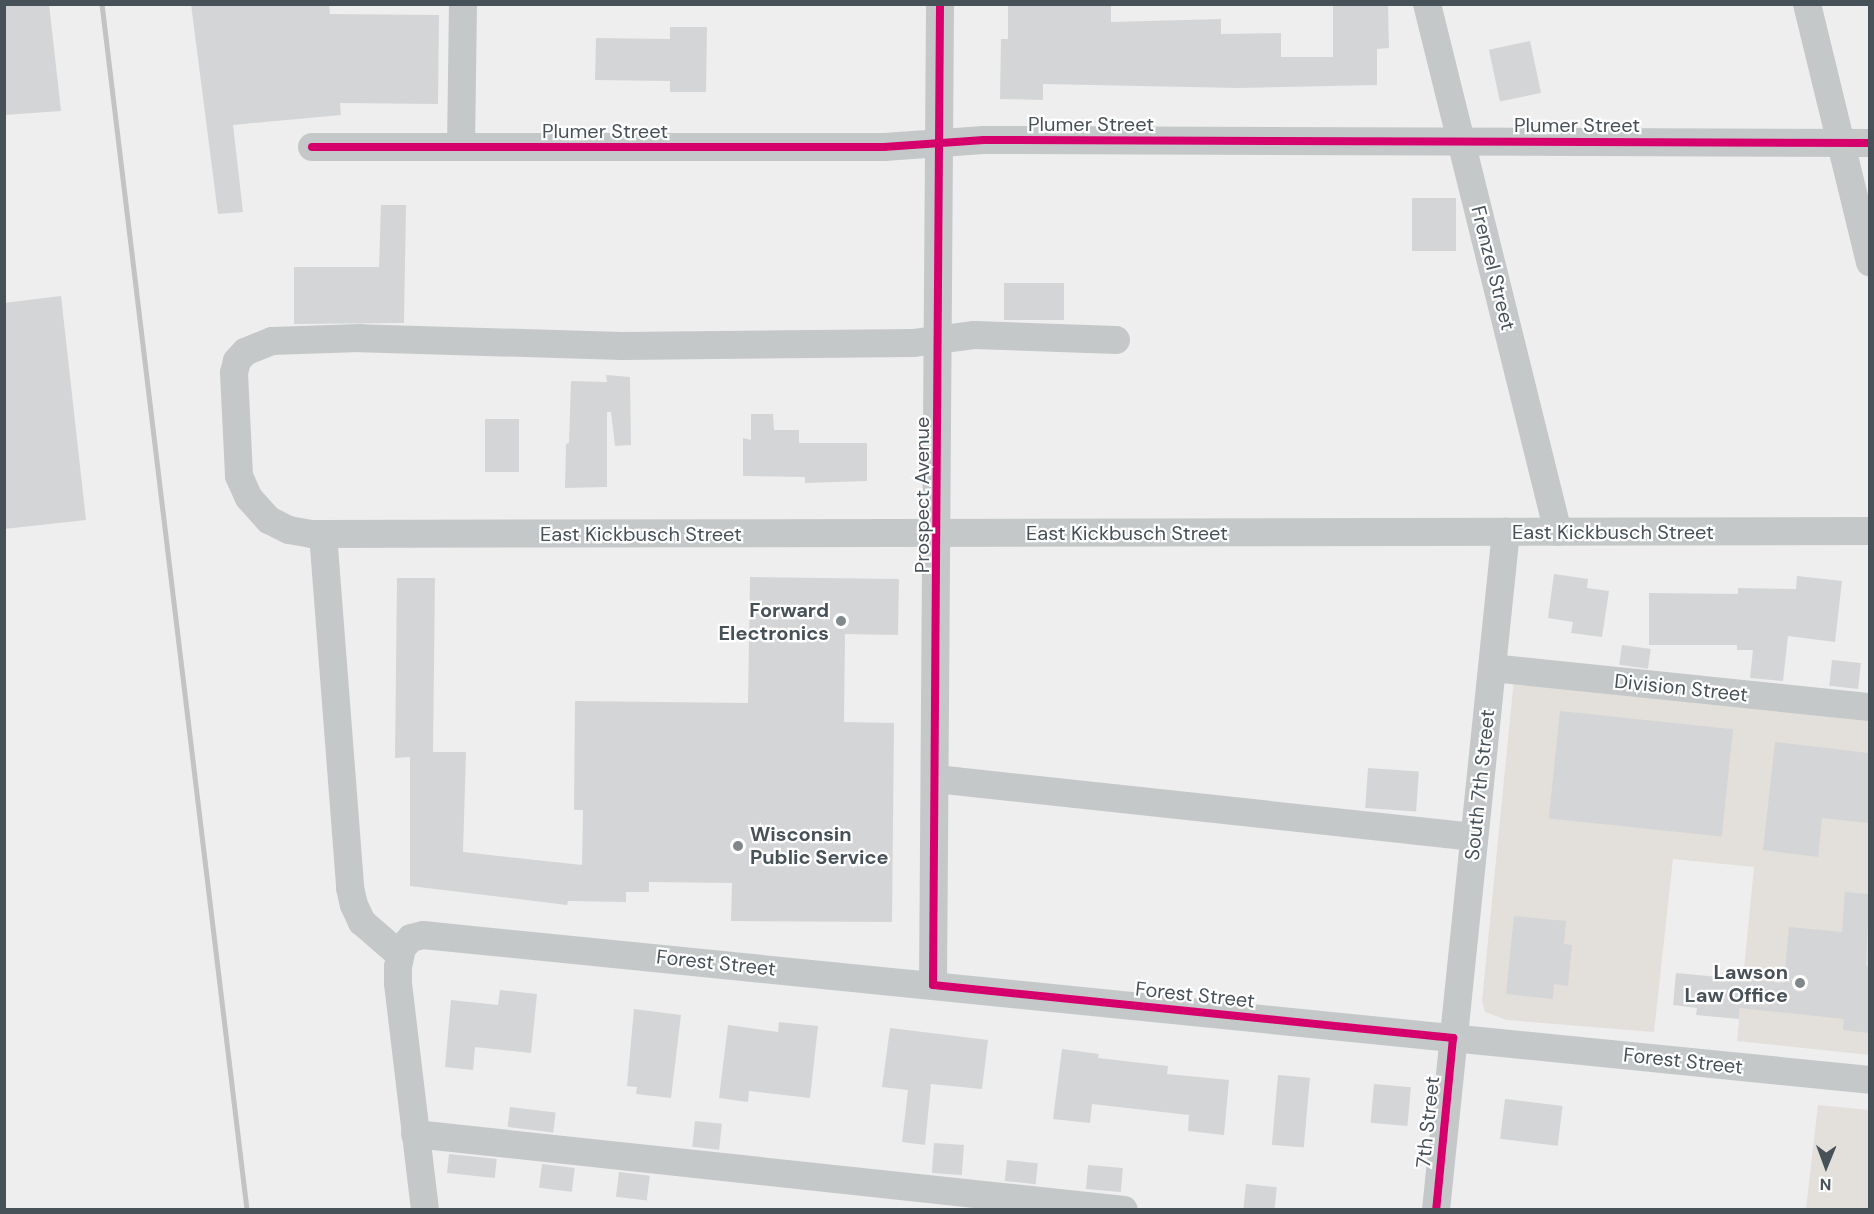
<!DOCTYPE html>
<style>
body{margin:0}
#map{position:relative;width:1874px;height:1214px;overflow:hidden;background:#eee;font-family:"DM Sans",sans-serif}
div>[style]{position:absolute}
.commercial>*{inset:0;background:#e3e0db}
.building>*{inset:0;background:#d4d5d6;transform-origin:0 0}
.minor>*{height:28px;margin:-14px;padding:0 14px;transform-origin:14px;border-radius:14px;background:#c5c8c9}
.rail>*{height:4.5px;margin:-2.25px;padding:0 2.25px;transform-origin:2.25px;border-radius:2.25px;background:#c1c3c4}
.cycleway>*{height:8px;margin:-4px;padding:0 4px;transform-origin:4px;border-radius:4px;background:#d6006c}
.dots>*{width:16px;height:16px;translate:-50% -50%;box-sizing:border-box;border:3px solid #fff;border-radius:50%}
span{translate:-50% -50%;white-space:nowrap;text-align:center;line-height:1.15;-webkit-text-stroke:4.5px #fff;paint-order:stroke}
.street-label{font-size:20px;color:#475158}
.poi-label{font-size:20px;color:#475158;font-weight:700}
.right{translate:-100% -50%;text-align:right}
.left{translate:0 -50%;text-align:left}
.frame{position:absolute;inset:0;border:6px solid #475158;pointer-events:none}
.north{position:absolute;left:1796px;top:1136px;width:60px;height:60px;-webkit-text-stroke:4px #fff;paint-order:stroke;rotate:181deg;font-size:16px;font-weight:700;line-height:24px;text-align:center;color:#475158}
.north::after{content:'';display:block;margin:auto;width:21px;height:27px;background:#475158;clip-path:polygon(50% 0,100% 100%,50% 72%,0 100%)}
</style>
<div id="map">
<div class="commercial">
<i style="clip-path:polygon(1514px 679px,1869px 715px,1869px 1055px,1737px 1041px,1754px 867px,1673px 859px,1654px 1032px,1507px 1020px,1485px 1012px,1482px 1001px)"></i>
<i style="clip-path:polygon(1818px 1105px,1869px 1110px,1869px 1209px,1806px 1209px)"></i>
</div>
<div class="building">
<i style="clip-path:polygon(4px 4px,49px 4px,61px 111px,4px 115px)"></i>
<i style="clip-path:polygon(191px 4px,329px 4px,330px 14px,439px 15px,438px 104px,340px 103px,341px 115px,233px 125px,243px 212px,218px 214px)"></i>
<i style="clip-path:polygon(1008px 4px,1111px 4px,1111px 22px,1221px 19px,1221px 34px,1281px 33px,1281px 57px,1333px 57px,1333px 4px,1388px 4px,1389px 48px,1377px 49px,1377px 85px,1239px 88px,1043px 84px,1043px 100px,1000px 99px,1001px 39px,1008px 39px)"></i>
<i style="clip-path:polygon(670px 27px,707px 27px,706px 92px,670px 92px,670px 81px,595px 80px,596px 38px,670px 39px)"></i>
<i style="left:1530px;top:41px;width:53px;height:42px;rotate:78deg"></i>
<i style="left:1456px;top:198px;width:53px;height:44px;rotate:90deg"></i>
<i style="clip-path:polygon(381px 205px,406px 205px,404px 323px,294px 324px,294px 267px,379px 267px)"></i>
<i style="left:1004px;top:283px;width:60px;height:37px"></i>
<i style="clip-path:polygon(61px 296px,86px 520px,4px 529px,4px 303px)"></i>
<i style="clip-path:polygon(606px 375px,630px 377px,631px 445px,615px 446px,611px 412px,607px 412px,607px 487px,565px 488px,566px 444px,569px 443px,571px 381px,607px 382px)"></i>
<i style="clip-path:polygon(751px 414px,773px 414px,774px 430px,799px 430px,799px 443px,867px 443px,867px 481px,805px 483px,805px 477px,743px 476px,743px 438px,751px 440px)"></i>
<i style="left:485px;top:419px;width:34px;height:53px"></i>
<i style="clip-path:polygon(1554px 574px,1588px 579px,1587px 588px,1609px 591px,1602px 637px,1571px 633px,1573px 622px,1548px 618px)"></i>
<i style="clip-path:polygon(1797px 576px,1842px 581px,1835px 642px,1788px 636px,1783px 681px,1750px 678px,1753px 650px,1737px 650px,1737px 645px,1649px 645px,1649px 593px,1738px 594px,1738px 588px,1796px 589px)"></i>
<i style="clip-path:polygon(750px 577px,899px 579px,898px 635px,845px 634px,844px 722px,894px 723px,892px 922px,731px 921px,732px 883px,649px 882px,649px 892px,626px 892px,626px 902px,568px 901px,567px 905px,410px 886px,410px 757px,395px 758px,397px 578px,435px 578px,433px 752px,466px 752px,463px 852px,582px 865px,583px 810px,574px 810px,575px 701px,748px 703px)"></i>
<i style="left:1622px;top:645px;width:29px;height:20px;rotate:8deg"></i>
<i style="left:1832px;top:660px;width:29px;height:26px;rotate:6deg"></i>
<i style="left:1560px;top:711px;width:174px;height:108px;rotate:6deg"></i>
<i style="clip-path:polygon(1775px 742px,1869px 753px,1869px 823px,1822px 818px,1818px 857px,1763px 850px)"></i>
<i style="left:1368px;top:768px;width:51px;height:40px;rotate:4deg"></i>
<i style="clip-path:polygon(1845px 892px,1869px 894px,1866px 966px,1869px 966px,1869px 1033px,1843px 1030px,1844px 1019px,1740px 1008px,1739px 1019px,1696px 1015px,1697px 1008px,1673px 1005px,1676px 973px,1784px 983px,1789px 927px,1842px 932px)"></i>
<i style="clip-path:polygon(1514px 916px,1566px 921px,1564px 944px,1572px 945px,1568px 986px,1554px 984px,1553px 999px,1506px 994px)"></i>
<i style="clip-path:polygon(500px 990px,537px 994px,531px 1053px,475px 1047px,473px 1070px,445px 1067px,451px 1000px,498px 1005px)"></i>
<i style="clip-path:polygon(634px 1009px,681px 1015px,671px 1098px,636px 1094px,637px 1087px,627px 1086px)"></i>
<i style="clip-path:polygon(779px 1022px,818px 1026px,810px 1098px,749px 1091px,748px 1102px,719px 1098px,728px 1025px,778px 1032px)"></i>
<i style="clip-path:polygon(890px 1028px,988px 1040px,982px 1089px,931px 1084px,925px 1145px,902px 1142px,908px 1090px,882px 1087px)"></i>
<i style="clip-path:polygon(1062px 1049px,1099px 1054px,1098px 1058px,1168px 1066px,1167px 1074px,1229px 1080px,1224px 1135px,1188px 1131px,1189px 1115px,1092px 1104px,1090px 1123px,1053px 1119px)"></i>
<i style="left:1278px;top:1075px;width:32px;height:70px;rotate:5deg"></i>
<i style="left:1374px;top:1084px;width:37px;height:39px;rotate:5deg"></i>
<i style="left:1505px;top:1099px;width:58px;height:40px;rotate:7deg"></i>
<i style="left:510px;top:1107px;width:46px;height:20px;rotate:7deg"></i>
<i style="left:695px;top:1121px;width:27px;height:26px;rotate:6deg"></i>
<i style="left:934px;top:1143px;width:30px;height:30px;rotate:4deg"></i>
<i style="left:449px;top:1154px;width:48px;height:19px;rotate:6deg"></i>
<i style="left:1007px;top:1160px;width:31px;height:21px;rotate:6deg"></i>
<i style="left:542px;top:1164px;width:33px;height:24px;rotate:7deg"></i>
<i style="left:1088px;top:1165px;width:35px;height:24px;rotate:5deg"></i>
<i style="left:619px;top:1172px;width:31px;height:25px;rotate:7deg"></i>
<i style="left:1246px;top:1184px;width:31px;height:25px;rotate:6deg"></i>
</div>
<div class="minor">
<i style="left:1427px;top:4px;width:544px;rotate:76.07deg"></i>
<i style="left:1807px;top:4px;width:266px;rotate:76.3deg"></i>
<i style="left:312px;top:147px;width:572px"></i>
<i style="left:884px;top:147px;width:100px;rotate:-4deg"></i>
<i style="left:984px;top:140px;width:886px;rotate:0.19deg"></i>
<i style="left:461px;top:147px;width:143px;rotate:-89.2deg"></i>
<i style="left:1116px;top:340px;width:142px;rotate:-178deg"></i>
<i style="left:974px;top:335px;width:62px;rotate:172.5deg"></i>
<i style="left:913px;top:343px;width:291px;rotate:179.4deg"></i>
<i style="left:622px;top:346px;width:262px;rotate:-178.3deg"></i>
<i style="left:360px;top:338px;width:88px;rotate:178deg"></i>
<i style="left:272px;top:341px;width:29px;rotate:158deg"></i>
<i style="left:245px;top:352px;width:12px;rotate:132deg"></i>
<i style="left:237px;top:361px;width:12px;rotate:104deg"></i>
<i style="left:234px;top:373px;width:103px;rotate:87.2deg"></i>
<i style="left:239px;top:476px;width:24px;rotate:66deg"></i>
<i style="left:249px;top:498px;width:30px;rotate:48deg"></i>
<i style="left:269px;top:520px;width:22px;rotate:27deg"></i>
<i style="left:289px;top:530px;width:23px;rotate:10deg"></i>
<i style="left:312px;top:534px;width:1558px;rotate:-0.11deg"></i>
<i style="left:323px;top:534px;width:355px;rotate:85.6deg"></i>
<i style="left:350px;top:888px;width:17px;rotate:77deg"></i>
<i style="left:354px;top:905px;width:19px;rotate:65deg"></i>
<i style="left:362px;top:922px;width:50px;rotate:41deg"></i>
<i style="left:1492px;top:668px;width:380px;rotate:5.9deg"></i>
<i style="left:936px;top:779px;width:541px;rotate:6.15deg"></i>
<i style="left:933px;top:985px;width:981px;rotate:-89.59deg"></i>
<i style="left:415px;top:1134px;width:713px;rotate:6.12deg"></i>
<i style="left:425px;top:1210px;width:229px;rotate:-96.8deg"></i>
<i style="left:398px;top:983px;width:16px;rotate:-90deg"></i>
<i style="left:398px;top:967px;width:19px;rotate:-78deg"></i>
<i style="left:402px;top:948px;width:13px;rotate:-48deg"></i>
<i style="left:411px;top:938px;width:12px;rotate:-14deg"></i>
<i style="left:423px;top:935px;width:1454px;rotate:5.72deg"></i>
<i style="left:1436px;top:1210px;width:682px;rotate:-84.11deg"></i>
</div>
<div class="rail">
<i style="left:102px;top:4px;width:1215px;rotate:83.14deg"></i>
</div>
<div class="cycleway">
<i style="left:940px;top:4px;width:981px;rotate:90.41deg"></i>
<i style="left:933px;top:985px;width:523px;rotate:5.82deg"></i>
<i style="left:1453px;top:1038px;width:173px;rotate:95.6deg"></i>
<i style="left:312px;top:147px;width:572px"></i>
<i style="left:884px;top:147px;width:100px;rotate:-4deg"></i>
<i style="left:984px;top:140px;width:886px;rotate:0.19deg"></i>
</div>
<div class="dots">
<i style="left:841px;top:621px;background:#81888c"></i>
<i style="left:738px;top:846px;background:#81888c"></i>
<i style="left:1800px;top:983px;background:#81888c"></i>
</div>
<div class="street-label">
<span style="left:1091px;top:124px">Plumer Street</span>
<span style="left:1577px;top:125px">Plumer Street</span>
<span style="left:605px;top:131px">Plumer Street</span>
<span style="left:1493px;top:268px;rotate:76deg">Frenzel Street</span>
<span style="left:922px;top:495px;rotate:-90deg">Prospect Avenue</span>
<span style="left:1613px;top:532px">East Kickbusch Street</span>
<span style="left:1127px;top:533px">East Kickbusch Street</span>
<span style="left:641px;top:534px">East Kickbusch Street</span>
<span style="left:1681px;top:688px;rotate:6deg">Division Street</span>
<span style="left:1480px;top:785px;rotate:-84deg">South 7th Street</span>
<span style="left:716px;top:963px;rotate:6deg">Forest Street</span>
<span style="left:1195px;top:995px;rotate:6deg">Forest Street</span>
<span style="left:1683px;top:1061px;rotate:6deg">Forest Street</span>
<span style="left:1428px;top:1122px;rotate:-84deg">7th Street</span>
</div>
<div class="poi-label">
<span class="right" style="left:829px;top:622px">Forward<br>Electronics</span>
<span class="left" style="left:750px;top:846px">Wisconsin<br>Public Service</span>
<span class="right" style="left:1788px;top:984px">Lawson<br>Law Office</span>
</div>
<div class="frame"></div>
<div class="north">N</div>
</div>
